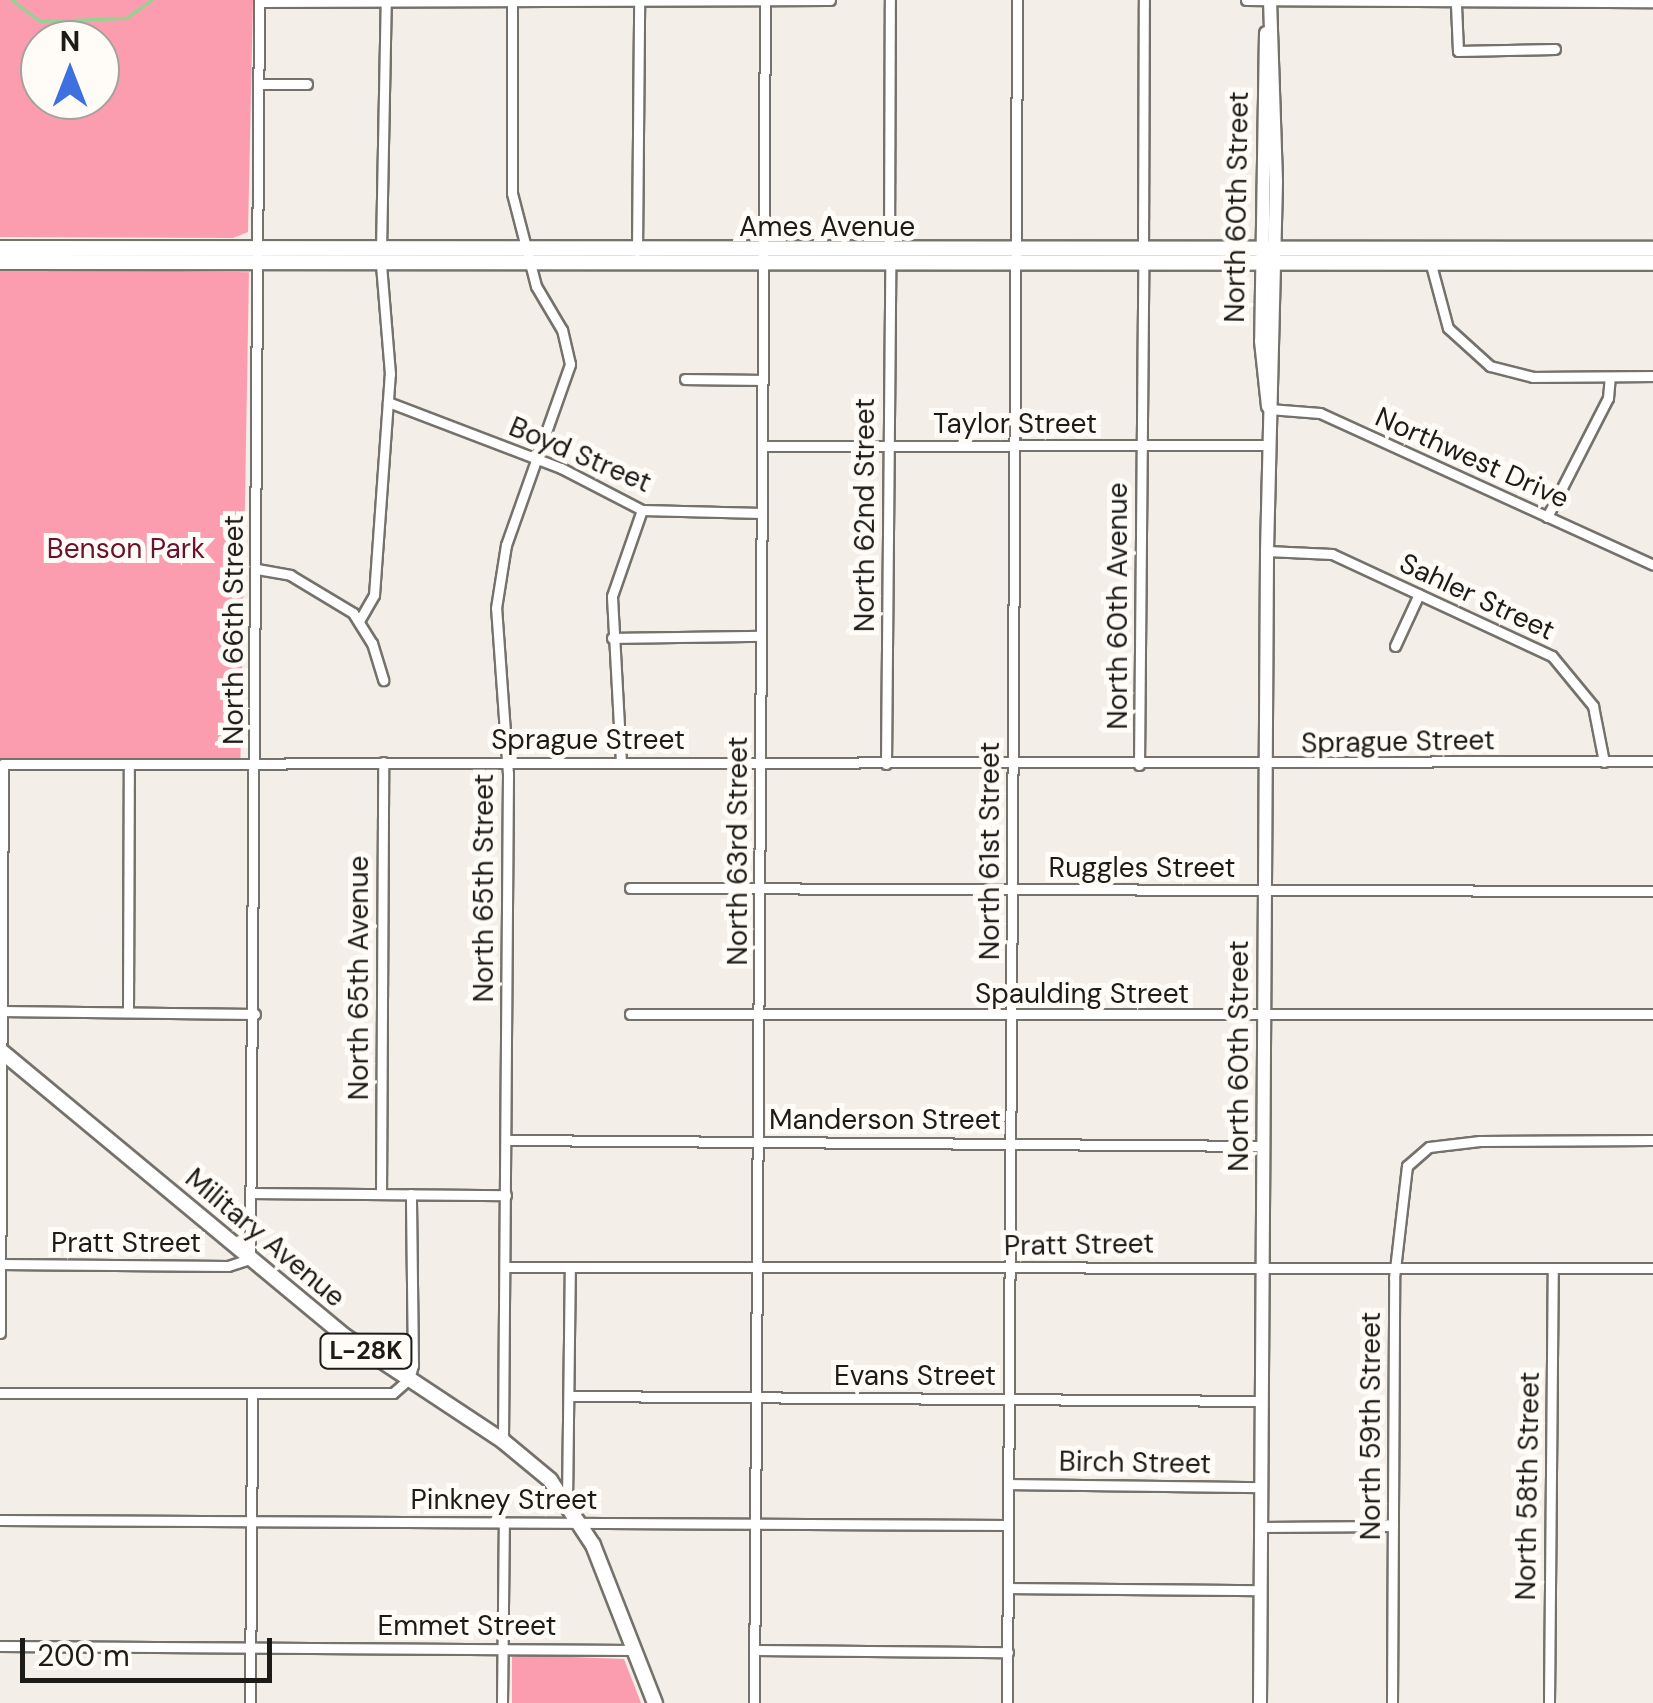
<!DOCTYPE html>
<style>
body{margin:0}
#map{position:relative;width:1653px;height:1703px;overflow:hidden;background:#f3eee8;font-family:"DM Sans",sans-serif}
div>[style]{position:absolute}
.green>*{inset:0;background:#fc9caf;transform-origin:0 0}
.stream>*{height:2.5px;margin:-1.25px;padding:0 1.25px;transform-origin:1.25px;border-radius:1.25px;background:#8dd690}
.roads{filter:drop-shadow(2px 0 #75716b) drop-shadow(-2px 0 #75716b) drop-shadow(0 2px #75716b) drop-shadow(0 -2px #75716b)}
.minor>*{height:9px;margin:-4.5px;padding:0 4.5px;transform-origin:4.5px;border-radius:4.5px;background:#fff}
.secondary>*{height:12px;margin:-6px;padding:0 6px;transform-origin:6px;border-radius:6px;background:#fff}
.primary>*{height:14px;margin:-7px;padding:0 7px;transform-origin:7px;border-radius:7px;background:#fff}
span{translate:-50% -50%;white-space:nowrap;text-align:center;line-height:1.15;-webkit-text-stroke:10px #fffcf8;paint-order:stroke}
.shield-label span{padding:2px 8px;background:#fffcf8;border:2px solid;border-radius:8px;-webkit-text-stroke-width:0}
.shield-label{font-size:25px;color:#1c1b18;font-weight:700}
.street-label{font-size:28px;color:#1c1b18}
.park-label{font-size:28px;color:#69112e}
.north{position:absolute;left:20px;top:20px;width:100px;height:100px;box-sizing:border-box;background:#fffcf8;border:2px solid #a4a29e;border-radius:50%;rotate:0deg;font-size:28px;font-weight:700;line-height:40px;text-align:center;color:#1c1b18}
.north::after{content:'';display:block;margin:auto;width:35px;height:45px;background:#3f70e0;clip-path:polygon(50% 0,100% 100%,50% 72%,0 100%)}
.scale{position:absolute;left:20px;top:1638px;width:252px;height:45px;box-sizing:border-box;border:5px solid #1c1b18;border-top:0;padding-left:12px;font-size:30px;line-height:35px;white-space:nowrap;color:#1c1b18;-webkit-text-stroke:8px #fffcf8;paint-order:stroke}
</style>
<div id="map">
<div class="green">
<i style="clip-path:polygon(evenodd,0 0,253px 0,248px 232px,233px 238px,0 237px,0 0,100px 40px,100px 100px,40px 100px,40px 40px,100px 40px)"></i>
<i style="left:0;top:268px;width:249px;height:491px;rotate:1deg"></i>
<i style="clip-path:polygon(519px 1655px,624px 1659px,641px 1703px,512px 1703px,512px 1657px)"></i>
</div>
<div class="stream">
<i style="left:12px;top:0;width:35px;rotate:37deg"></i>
<i style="left:40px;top:21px;width:86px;rotate:-2deg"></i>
<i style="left:126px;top:18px;width:32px;rotate:-35deg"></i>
</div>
<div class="roads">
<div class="minor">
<i style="left:1246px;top:0;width:407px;rotate:0.3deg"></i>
<i style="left:259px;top:2px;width:571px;rotate:-0.2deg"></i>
<i style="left:1456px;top:5px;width:46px;rotate:87.5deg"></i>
<i style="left:1458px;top:51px;width:97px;rotate:-1.2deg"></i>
<i style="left:259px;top:84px;width:48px"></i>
<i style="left:889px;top:249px;width:249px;rotate:-89.8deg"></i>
<i style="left:381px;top:250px;width:250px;rotate:-88.9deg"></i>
<i style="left:1143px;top:250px;width:250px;rotate:-89.8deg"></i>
<i style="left:637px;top:251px;width:251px;rotate:-89.5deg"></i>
<i style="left:1430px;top:261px;width:69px;rotate:75deg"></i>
<i style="left:1448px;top:328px;width:57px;rotate:42.1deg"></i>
<i style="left:1490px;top:366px;width:44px;rotate:14.3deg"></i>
<i style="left:1533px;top:377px;width:120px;rotate:-0.5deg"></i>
<i style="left:685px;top:379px;width:77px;rotate:0.7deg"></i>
<i style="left:388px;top:402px;width:185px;rotate:20.9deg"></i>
<i style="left:561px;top:468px;width:91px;rotate:27.4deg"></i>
<i style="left:642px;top:510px;width:120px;rotate:1.4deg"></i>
<i style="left:1269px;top:409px;width:51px;rotate:4.5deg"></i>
<i style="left:1320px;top:413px;width:366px;rotate:24.5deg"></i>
<i style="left:762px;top:446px;width:506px;rotate:-0.11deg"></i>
<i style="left:1547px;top:517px;width:134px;rotate:-62.9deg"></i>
<i style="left:1608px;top:398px;width:21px;rotate:-85deg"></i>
<i style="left:1267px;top:551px;width:65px;rotate:2.6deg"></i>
<i style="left:1332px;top:554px;width:242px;rotate:24.9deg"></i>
<i style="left:1552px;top:656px;width:65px;rotate:50.6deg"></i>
<i style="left:1593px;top:706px;width:57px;rotate:78.9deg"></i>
<i style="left:257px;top:569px;width:34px;rotate:10deg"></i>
<i style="left:290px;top:575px;width:74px;rotate:31.1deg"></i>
<i style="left:353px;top:613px;width:36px;rotate:58deg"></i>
<i style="left:372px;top:643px;width:39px;rotate:73deg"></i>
<i style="left:359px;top:621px;width:30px;rotate:-60deg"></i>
<i style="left:374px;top:595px;width:222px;rotate:-85.9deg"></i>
<i style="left:390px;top:374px;width:110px;rotate:-94.7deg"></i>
<i style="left:612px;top:638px;width:149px;rotate:-0.8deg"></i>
<i style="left:1395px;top:646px;width:57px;rotate:-65.2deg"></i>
<i style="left:621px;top:763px;width:167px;rotate:-93.1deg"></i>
<i style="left:612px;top:596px;width:91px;rotate:-70.8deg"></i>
<i style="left:886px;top:764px;width:498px;rotate:-89.5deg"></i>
<i style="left:1139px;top:765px;width:498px;rotate:-89.5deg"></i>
<i style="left:630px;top:888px;width:1023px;rotate:0.17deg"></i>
<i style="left:0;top:1011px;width:255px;rotate:0.7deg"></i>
<i style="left:128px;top:1012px;width:248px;rotate:-89.8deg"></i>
<i style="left:630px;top:1014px;width:1023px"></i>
<i style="left:506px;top:1140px;width:758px;rotate:0.45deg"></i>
<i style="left:254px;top:1193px;width:252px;rotate:0.5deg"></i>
<i style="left:381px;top:1194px;width:432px;rotate:-89.7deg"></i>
<i style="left:0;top:1264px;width:228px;rotate:0.5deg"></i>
<i style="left:228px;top:1266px;width:23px;rotate:-18deg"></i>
<i style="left:250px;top:1259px;width:1259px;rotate:-89.59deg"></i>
<i style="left:506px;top:1267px;width:1147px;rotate:0.05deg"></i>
<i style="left:0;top:1333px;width:569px;rotate:-89.7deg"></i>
<i style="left:3px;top:764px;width:1650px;rotate:-0.1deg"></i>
<i style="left:0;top:1393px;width:393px"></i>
<i style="left:393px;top:1393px;width:21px;rotate:-41deg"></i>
<i style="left:409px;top:1379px;width:15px;rotate:-74deg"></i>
<i style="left:413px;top:1365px;width:171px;rotate:-90.7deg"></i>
<i style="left:569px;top:1396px;width:693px;rotate:0.41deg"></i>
<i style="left:503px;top:1441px;width:667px;rotate:-89.57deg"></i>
<i style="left:508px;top:774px;width:166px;rotate:-94.1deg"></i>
<i style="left:496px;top:608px;width:64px;rotate:-81deg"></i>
<i style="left:506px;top:545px;width:192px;rotate:-70.5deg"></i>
<i style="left:570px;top:364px;width:35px;rotate:-103deg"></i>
<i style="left:562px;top:330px;width:51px;rotate:-120.6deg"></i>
<i style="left:536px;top:286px;width:96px;rotate:-104.5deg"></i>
<i style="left:512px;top:193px;width:193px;rotate:-90deg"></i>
<i style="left:1008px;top:1484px;width:253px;rotate:0.7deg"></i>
<i style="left:567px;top:1502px;width:234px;rotate:-89.3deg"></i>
<i style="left:0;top:1520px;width:1008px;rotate:0.28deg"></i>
<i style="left:1261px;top:1527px;width:132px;rotate:-0.4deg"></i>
<i style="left:1008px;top:1588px;width:253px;rotate:0.5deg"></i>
<i style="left:0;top:1646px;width:634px;rotate:0.36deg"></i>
<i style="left:755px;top:1650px;width:253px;rotate:0.5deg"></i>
<i style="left:250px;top:1703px;width:309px;rotate:-89.6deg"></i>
<i style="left:502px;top:1703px;width:180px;rotate:-89.4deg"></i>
<i style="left:754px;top:1703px;width:1703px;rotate:-89.63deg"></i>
<i style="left:1007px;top:1703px;width:1703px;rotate:-89.66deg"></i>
<i style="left:1392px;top:1703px;width:425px;rotate:-89.7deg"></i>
<i style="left:1394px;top:1278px;width:113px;rotate:-83.4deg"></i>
<i style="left:1407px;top:1166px;width:29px;rotate:-41deg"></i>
<i style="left:1429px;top:1147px;width:51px;rotate:-6.7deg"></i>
<i style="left:1480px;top:1141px;width:173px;rotate:-0.3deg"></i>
<i style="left:1549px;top:1703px;width:434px;rotate:-89.5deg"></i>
</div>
<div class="secondary">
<i style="left:1266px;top:33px;width:308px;rotate:90.9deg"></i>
<i style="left:1261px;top:341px;width:66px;rotate:83.9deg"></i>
<i style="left:1260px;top:1703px;width:1152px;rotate:-89.65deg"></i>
<i style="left:1267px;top:551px;width:370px;rotate:-88.6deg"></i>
<i style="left:1276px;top:181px;width:181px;rotate:-91.9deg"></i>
</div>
<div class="primary">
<i style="left:0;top:248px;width:1653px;rotate:0.03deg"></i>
<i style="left:0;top:262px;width:1653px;rotate:0.03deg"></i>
<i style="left:0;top:1050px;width:450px;rotate:39.7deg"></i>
<i style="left:346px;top:1337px;width:188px;rotate:33.5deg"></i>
<i style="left:503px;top:1441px;width:61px;rotate:39.7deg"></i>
<i style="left:550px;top:1480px;width:78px;rotate:56.5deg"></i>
<i style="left:593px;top:1545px;width:170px;rotate:68.6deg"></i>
</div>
</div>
<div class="shield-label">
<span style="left:366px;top:1351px">L-28K</span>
</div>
<div class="street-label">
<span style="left:1237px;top:207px;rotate:-89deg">North 60th Street</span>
<span style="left:827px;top:227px">Ames Avenue</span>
<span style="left:1015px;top:424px">Taylor Street</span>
<span style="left:580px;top:455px;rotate:23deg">Boyd Street</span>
<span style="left:1472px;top:458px;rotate:24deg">Northwest Drive</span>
<span style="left:865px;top:515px;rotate:-90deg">North 62nd Street</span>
<span style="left:1477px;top:597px;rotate:25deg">Sahler Street</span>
<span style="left:1118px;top:606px;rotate:-90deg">North 60th Avenue</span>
<span style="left:234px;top:630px;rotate:-90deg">North 66th Street</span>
<span style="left:588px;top:740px">Sprague Street</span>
<span style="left:1398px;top:742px;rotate:-1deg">Sprague Street</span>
<span style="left:738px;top:851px;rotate:-90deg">North 63rd Street</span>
<span style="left:990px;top:851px;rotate:-90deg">North 61st Street</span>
<span style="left:1142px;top:868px">Ruggles Street</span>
<span style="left:484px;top:888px;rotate:-90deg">North 65th Street</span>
<span style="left:359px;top:978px;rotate:-90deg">North 65th Avenue</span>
<span style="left:1082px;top:994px">Spaulding Street</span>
<span style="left:1239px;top:1056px;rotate:-90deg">North 60th Street</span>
<span style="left:885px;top:1120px">Manderson Street</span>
<span style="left:265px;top:1238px;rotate:40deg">Military Avenue</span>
<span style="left:126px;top:1243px">Pratt Street</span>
<span style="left:1079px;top:1245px;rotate:-1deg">Pratt Street</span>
<span style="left:915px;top:1376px">Evans Street</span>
<span style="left:1371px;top:1426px;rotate:-90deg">North 59th Street</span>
<span style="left:1135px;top:1463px;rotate:1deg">Birch Street</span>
<span style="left:1528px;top:1486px;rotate:-89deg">North 58th Street</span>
<span style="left:504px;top:1500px">Pinkney Street</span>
<span style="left:467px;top:1626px">Emmet Street</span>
</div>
<div class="park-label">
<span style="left:126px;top:549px">Benson Park</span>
</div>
<div class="north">N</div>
<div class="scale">200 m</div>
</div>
